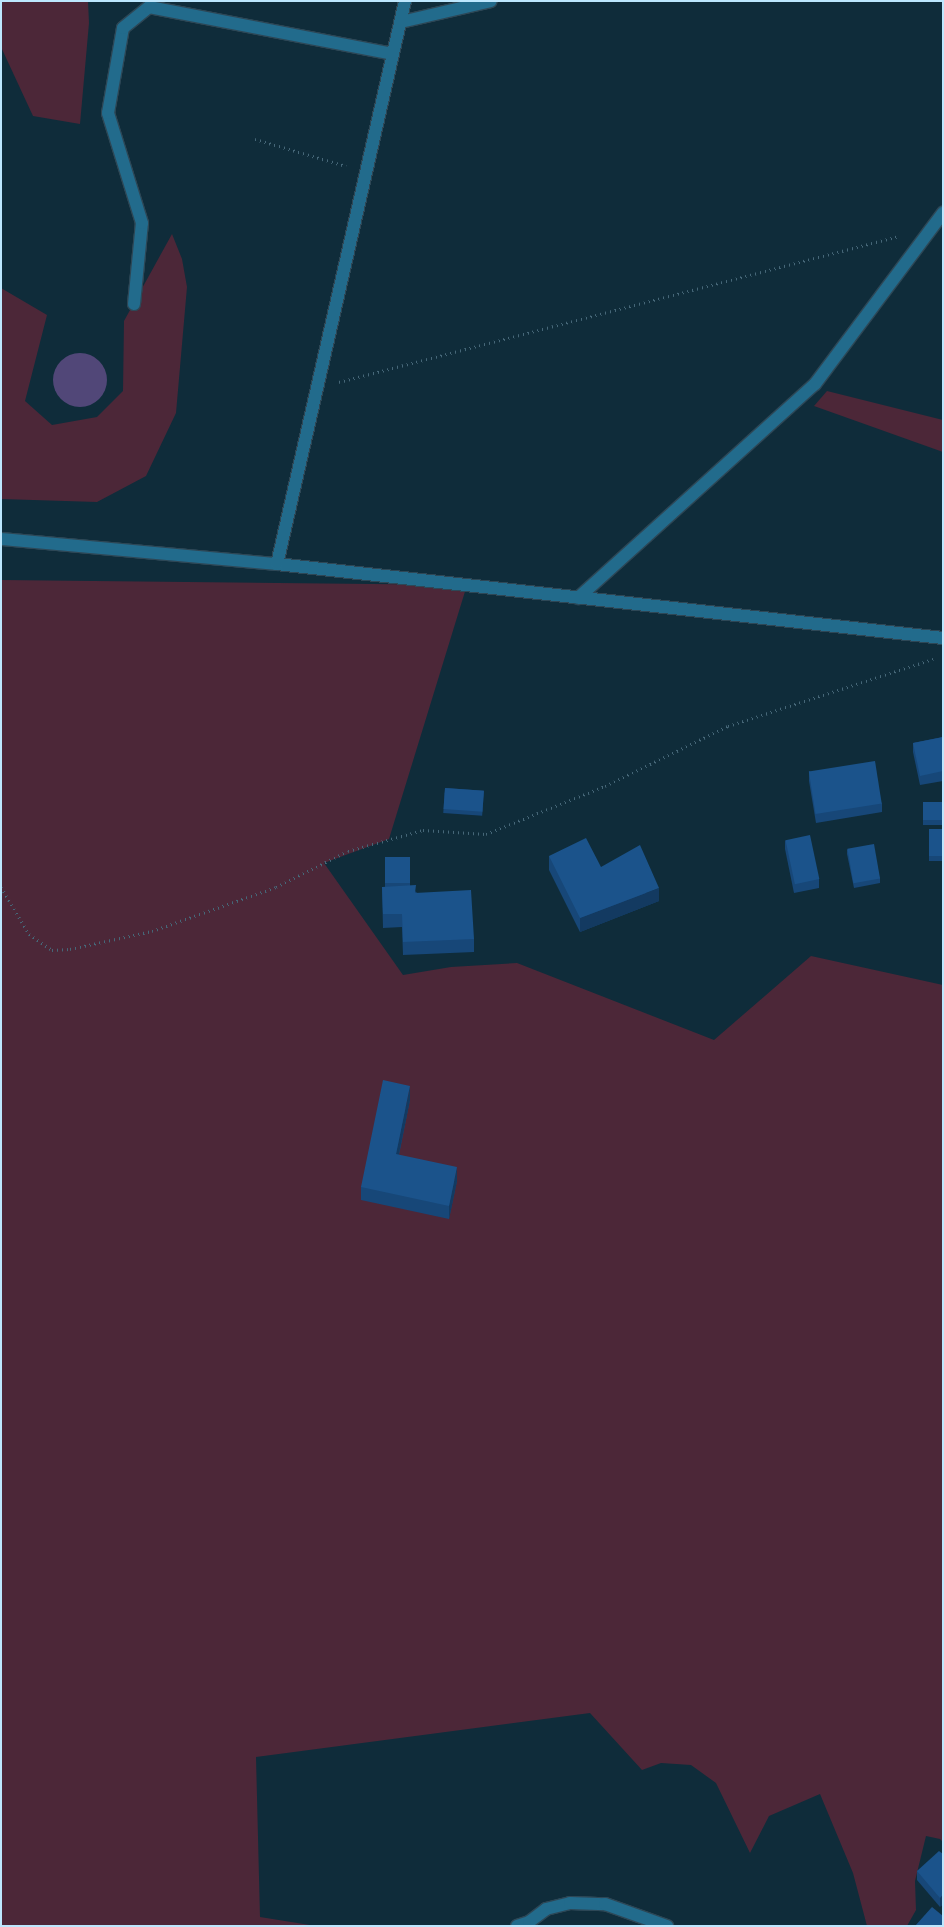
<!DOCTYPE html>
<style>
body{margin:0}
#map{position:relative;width:944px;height:1927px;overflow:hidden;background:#0f2c3a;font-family:"DM Sans",sans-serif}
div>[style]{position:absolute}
.green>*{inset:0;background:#4c2738}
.water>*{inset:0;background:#514778}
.round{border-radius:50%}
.path>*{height:3px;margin-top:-1.5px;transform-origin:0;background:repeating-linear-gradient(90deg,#466778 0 1px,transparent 0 5px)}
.roads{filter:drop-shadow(1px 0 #2d4756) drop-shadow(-1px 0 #2d4756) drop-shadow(0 1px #2d4756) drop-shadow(0 -1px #2d4756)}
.service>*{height:12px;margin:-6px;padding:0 6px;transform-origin:6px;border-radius:6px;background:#226b8c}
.minor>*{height:12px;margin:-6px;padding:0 6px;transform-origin:6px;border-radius:6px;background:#226b8c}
.wall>*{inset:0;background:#174778;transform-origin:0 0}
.shaded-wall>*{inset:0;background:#133a61}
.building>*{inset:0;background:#1b538b;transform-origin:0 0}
span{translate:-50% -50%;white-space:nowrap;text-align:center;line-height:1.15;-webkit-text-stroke:4px #0f2c3a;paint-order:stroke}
.frame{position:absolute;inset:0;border:2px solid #bce7fe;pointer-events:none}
</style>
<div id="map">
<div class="green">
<i style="clip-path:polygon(1px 1px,88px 1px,89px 23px,80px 124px,33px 116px,1px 47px)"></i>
<i style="clip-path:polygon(172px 234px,182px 259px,187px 287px,176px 413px,146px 476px,97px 502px,1px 499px,1px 288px,47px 315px,25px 401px,52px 425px,97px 417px,123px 391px,124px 321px)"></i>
<i style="clip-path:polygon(827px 391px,943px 420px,943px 452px,814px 406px)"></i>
<i style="clip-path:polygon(1px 580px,467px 585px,389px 839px,324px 863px,403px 975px,451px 967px,517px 963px,714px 1040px,811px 956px,943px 985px,943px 1842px,940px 1839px,926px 1836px,915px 1881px,916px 1910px,907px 1926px,867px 1926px,853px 1873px,820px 1794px,769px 1816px,750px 1853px,716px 1783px,691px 1765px,661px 1763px,642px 1770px,590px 1713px,256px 1757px,260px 1917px,316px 1926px,1px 1926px)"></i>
</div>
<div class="water">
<i class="round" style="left:53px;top:353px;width:54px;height:54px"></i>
</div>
<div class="path">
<i style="left:255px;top:139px;width:95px;rotate:16.5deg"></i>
<i style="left:339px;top:382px;width:579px;rotate:-14.61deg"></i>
<i style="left:1px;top:887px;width:55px;rotate:59.2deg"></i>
<i style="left:29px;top:934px;width:28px;rotate:35deg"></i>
<i style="left:52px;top:950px;width:18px;rotate:-3deg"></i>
<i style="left:70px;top:949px;width:84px;rotate:-12.4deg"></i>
<i style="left:152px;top:931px;width:132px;rotate:-19.5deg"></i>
<i style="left:276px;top:887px;width:80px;rotate:-26.6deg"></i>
<i style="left:348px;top:851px;width:78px;rotate:-15.6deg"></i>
<i style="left:423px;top:830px;width:63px;rotate:3.6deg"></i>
<i style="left:486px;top:834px;width:128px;rotate:-22deg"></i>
<i style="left:605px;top:786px;width:137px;rotate:-26deg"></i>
<i style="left:728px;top:726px;width:216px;rotate:-18.1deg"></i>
</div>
<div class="roads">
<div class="service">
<i style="left:134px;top:304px;width:81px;rotate:-84.4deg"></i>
<i style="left:142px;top:223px;width:115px;rotate:-107.2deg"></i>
<i style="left:108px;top:113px;width:86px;rotate:-80deg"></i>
<i style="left:123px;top:28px;width:33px;rotate:-39deg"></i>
<i style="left:149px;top:7px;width:248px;rotate:10.9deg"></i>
<i style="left:578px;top:598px;width:319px;rotate:-42.1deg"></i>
<i style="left:815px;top:384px;width:214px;rotate:-53.2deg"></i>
</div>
<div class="minor">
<i style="left:401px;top:22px;width:92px;rotate:-13.1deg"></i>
<i style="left:1px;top:539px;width:277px;rotate:5.2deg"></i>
<i style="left:277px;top:564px;width:670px;rotate:6.34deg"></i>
<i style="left:277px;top:564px;width:577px;rotate:-77.19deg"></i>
<i style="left:517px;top:1926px;width:13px;rotate:-18deg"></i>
<i style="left:529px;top:1922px;width:21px;rotate:-37deg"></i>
<i style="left:546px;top:1909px;width:25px;rotate:-14deg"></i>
<i style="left:570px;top:1903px;width:35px;rotate:2deg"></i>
<i style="left:605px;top:1904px;width:66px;rotate:19.5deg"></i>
</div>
</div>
<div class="wall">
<i style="clip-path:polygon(943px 737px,943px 781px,920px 785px,913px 752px,913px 743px)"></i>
<i style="clip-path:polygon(809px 771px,882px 803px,882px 812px,816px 823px,809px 781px)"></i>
<i style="left:445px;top:788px;width:39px;height:25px;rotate:4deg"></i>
<i style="left:943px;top:802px;width:23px;height:20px;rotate:90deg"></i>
<i style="left:929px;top:829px;width:14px;height:32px"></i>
<i style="clip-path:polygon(785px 840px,819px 879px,819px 888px,794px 893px,785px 849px)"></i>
<i style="clip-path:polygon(847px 849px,880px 878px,880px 883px,854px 888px,847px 854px)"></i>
<i style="clip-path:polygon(549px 856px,601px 867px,659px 901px,580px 932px,549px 870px)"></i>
<i style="clip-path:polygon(410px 857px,410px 886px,416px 892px,474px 939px,474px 952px,403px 955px,402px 927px,383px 928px,382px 887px,385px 887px,385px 858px)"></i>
<i style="clip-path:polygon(410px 1100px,399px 1155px,457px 1181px,449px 1219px,361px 1200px,361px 1187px)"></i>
<i style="clip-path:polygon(943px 1854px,940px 1907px,917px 1880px,917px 1871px)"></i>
</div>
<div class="shaded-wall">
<i style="clip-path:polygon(659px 888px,659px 901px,580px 932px,580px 918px)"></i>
<i style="clip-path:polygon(410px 1086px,410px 1100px,396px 1168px,396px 1154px)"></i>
<i style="clip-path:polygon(457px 1167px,457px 1181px,449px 1219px,449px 1206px)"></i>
<i style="clip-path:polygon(943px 1895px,943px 1905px,940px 1907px,940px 1898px)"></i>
</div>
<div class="building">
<i style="clip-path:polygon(943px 737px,943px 771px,920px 776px,913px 743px)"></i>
<i style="left:875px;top:761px;width:43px;height:67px;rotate:81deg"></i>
<i style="left:445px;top:788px;width:39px;height:21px;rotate:4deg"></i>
<i style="left:943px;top:802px;width:18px;height:20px;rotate:90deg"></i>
<i style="left:929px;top:829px;width:14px;height:27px"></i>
<i style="left:810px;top:835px;width:45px;height:25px;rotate:78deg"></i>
<i style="clip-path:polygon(586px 838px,601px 867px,640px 845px,659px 888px,580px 918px,549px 856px)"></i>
<i style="left:874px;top:844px;width:35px;height:27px;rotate:80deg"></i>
<i style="left:410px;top:857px;width:26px;height:25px;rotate:90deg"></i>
<i style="clip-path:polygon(416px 885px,415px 893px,471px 890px,474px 939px,403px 942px,402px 914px,383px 914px,382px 887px)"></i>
<i style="clip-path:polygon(383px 1080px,410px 1086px,396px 1154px,457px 1167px,449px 1206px,361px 1187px)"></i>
<i style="clip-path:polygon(939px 1851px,943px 1854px,943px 1895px,940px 1898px,917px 1871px)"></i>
<i style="clip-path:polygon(932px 1907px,943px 1916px,943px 1926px,915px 1926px)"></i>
</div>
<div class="frame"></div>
</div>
